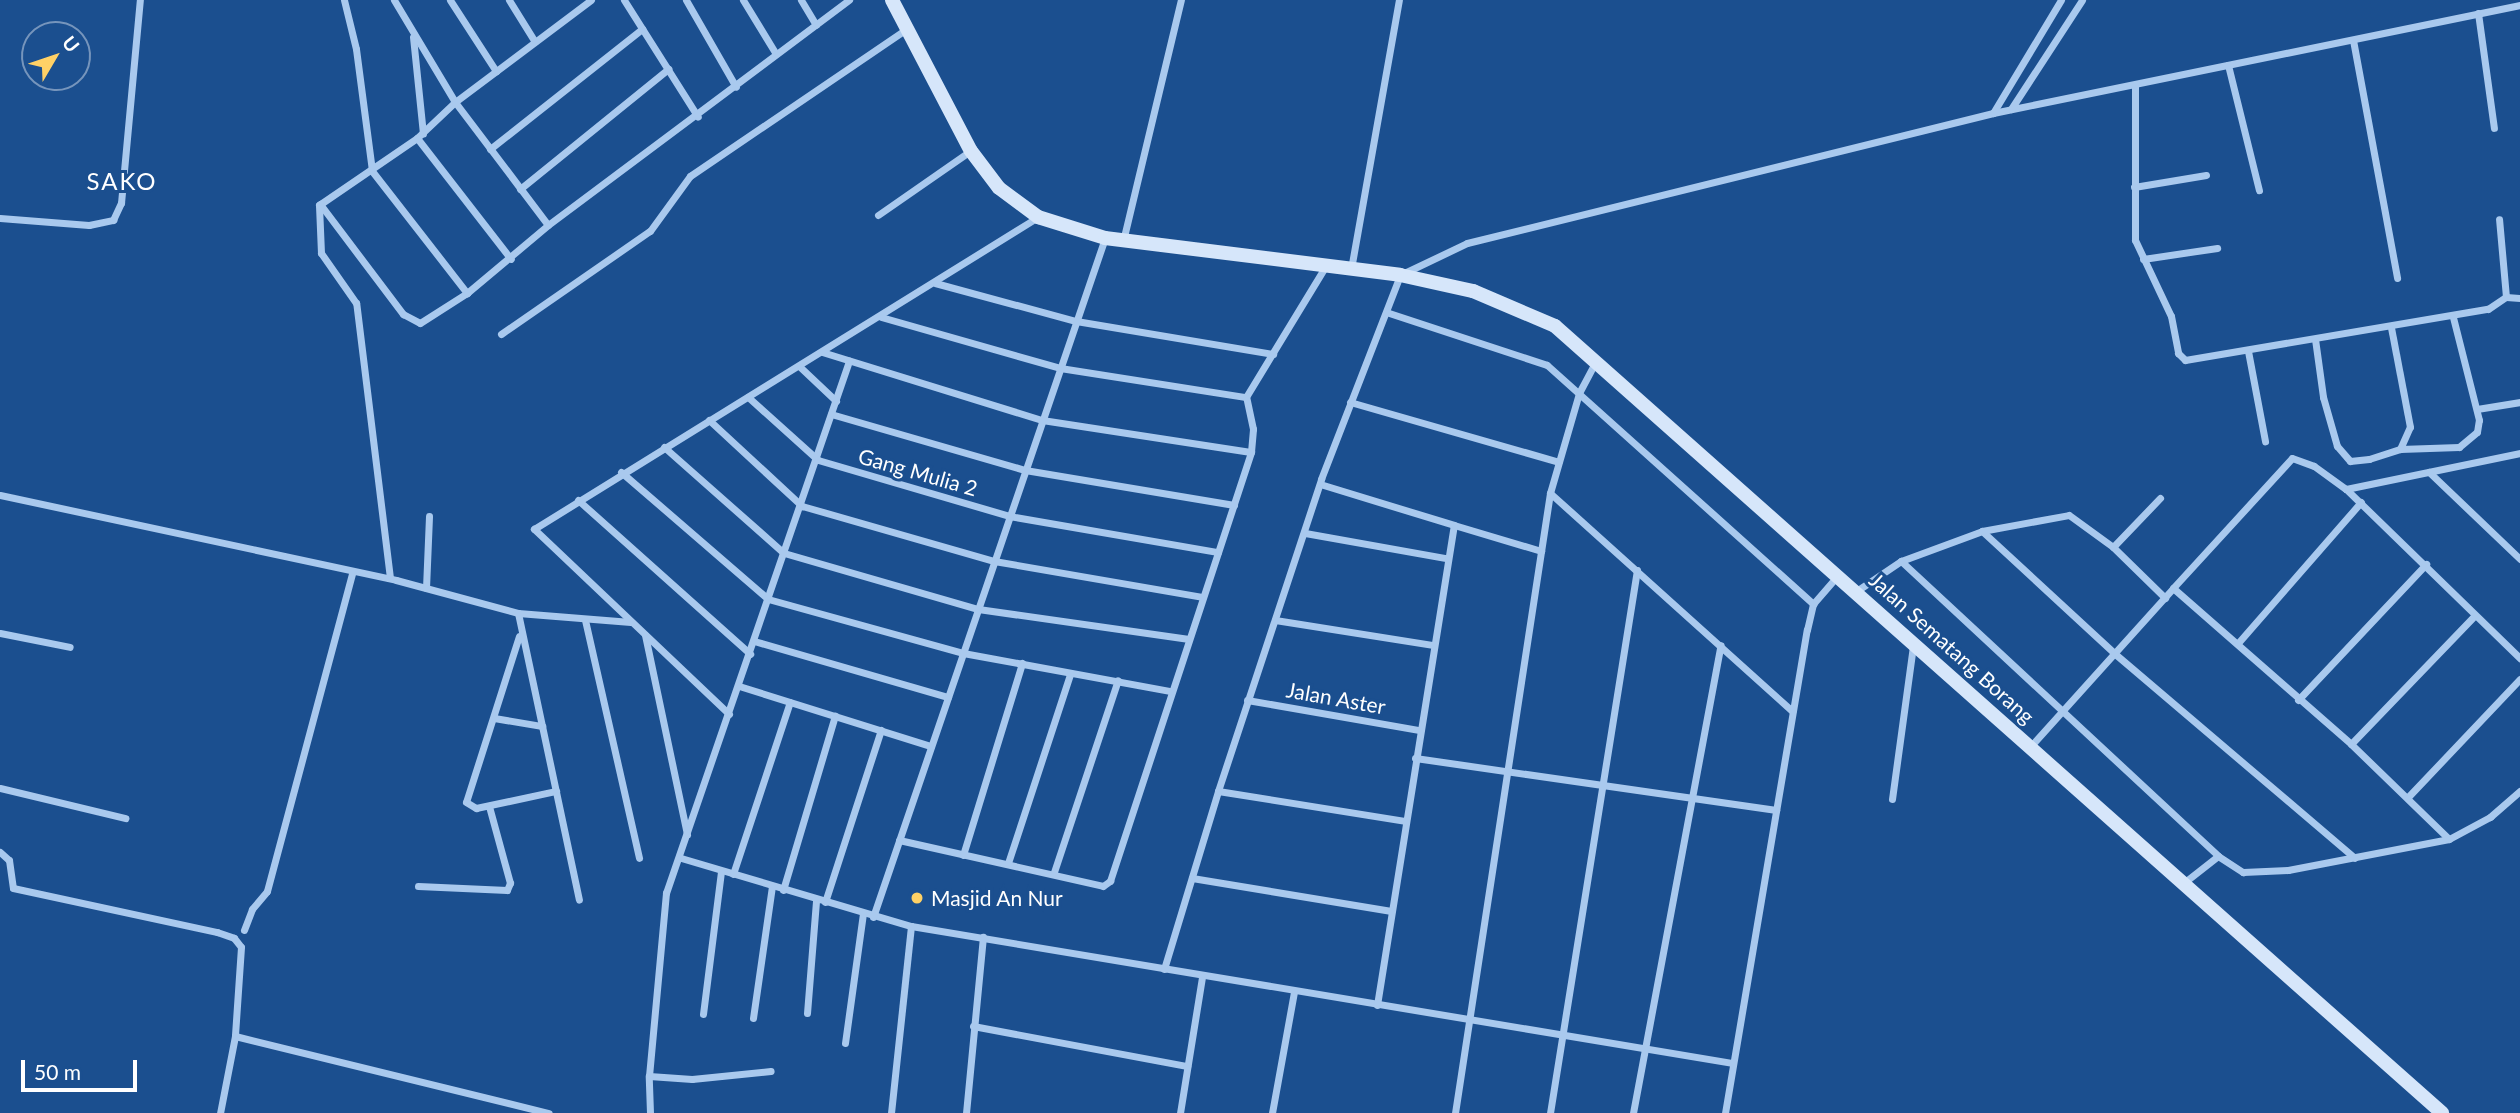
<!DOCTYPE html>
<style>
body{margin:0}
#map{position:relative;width:2520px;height:1113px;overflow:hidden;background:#1b4f8f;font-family:Lato,sans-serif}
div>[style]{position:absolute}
.street>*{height:7px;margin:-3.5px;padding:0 3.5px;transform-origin:3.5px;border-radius:3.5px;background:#a9c9ee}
.secondary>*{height:14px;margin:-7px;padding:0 7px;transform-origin:7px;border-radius:7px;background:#d6e6fa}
.dots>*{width:19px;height:19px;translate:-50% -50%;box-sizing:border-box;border:4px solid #1b4f8f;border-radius:50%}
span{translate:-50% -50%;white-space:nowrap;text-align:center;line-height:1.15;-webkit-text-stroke:6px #1b4f8f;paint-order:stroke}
.street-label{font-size:21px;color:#fff}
.poi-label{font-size:21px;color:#fff}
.left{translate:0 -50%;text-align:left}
.quarter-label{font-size:24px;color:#fff;letter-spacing:2px}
.north{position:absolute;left:21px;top:21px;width:70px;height:70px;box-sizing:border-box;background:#1b4f8f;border:2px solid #7695bc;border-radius:50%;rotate:51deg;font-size:19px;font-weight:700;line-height:28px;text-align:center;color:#fff}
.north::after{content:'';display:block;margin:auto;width:24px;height:32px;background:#ffd166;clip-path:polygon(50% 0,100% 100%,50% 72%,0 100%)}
.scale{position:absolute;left:21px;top:1060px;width:116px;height:32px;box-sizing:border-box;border:4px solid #fff;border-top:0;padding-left:9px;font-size:21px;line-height:24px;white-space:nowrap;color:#fff;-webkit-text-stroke:5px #1b4f8f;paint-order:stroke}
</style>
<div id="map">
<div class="street">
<i style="left:344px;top:0;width:50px;rotate:76.2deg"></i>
<i style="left:356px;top:49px;width:123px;rotate:82.5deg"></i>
<i style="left:372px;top:171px;width:155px;rotate:52.1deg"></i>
<i style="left:394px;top:0;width:119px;rotate:59.1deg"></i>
<i style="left:455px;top:102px;width:154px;rotate:52.9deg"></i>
<i style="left:450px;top:0;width:85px;rotate:57.1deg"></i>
<i style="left:509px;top:0;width:49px;rotate:58.2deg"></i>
<i style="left:624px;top:0;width:138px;rotate:57.7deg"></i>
<i style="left:686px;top:0;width:100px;rotate:60.1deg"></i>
<i style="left:743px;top:0;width:63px;rotate:58.6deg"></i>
<i style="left:801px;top:0;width:29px;rotate:59deg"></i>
<i style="left:2478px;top:13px;width:116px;rotate:82.1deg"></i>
<i style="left:413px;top:37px;width:97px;rotate:84.1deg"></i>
<i style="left:2353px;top:40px;width:242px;rotate:79.5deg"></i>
<i style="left:2228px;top:65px;width:129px;rotate:76.1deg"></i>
<i style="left:2135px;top:85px;width:155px;rotate:90deg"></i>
<i style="left:2135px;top:240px;width:84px;rotate:64.7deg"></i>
<i style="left:2171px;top:316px;width:38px;rotate:79deg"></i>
<i style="left:2178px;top:353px;width:10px;rotate:45deg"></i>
<i style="left:2185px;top:360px;width:307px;rotate:-9.6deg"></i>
<i style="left:2488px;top:309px;width:22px;rotate:-34deg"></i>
<i style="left:2506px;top:297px;width:78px;rotate:-95.1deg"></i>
<i style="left:2011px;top:109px;width:130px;rotate:-56.9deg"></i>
<i style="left:1993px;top:113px;width:132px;rotate:-59deg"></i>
<i style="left:417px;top:138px;width:153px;rotate:52.2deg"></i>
<i style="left:490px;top:149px;width:194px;rotate:-38.3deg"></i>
<i style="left:2134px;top:187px;width:73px;rotate:-9.5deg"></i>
<i style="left:520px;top:189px;width:191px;rotate:-39deg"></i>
<i style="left:320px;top:204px;width:138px;rotate:53deg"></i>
<i style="left:403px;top:314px;width:19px;rotate:28deg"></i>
<i style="left:420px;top:323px;width:56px;rotate:-32.6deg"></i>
<i style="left:467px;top:293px;width:106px;rotate:-40deg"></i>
<i style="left:548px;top:225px;width:376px;rotate:-36.8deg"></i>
<i style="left:878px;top:215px;width:112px;rotate:-34.8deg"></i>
<i style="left:0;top:218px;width:89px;rotate:4.5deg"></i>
<i style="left:89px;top:225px;width:25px;rotate:-12deg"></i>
<i style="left:113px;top:220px;width:19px;rotate:-65deg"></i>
<i style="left:121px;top:203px;width:204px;rotate:-84.7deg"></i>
<i style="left:1123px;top:241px;width:248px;rotate:-76.5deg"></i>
<i style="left:2143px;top:259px;width:75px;rotate:-8.5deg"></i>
<i style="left:1351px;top:269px;width:273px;rotate:-79.9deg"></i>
<i style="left:935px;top:283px;width:146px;rotate:15.1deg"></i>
<i style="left:1076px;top:321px;width:200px;rotate:9.5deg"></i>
<i style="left:2506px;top:297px;width:14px;rotate:4deg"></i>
<i style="left:1389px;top:313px;width:166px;rotate:18.2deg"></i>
<i style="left:1547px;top:365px;width:358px;rotate:41.9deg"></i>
<i style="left:881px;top:317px;width:186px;rotate:15.9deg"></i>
<i style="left:1060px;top:368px;width:188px;rotate:8.9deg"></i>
<i style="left:501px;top:334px;width:181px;rotate:-34.7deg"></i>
<i style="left:650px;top:231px;width:68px;rotate:-54deg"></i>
<i style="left:690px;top:176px;width:261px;rotate:-34.2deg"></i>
<i style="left:2315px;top:339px;width:59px;rotate:82.1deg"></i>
<i style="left:2323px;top:397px;width:51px;rotate:74.1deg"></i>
<i style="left:2337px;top:446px;width:20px;rotate:49deg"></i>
<i style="left:2350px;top:461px;width:19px;rotate:-6deg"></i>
<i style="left:2369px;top:459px;width:33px;rotate:-18deg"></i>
<i style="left:2400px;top:449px;width:24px;rotate:-66deg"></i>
<i style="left:2410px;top:427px;width:102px;rotate:-100.8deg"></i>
<i style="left:2248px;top:351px;width:92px;rotate:79.3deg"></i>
<i style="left:822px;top:352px;width:230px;rotate:17.2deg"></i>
<i style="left:1042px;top:420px;width:211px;rotate:8.7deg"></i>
<i style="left:799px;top:366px;width:51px;rotate:43.4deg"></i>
<i style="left:748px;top:397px;width:94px;rotate:42deg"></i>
<i style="left:818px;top:460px;width:199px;rotate:16.3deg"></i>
<i style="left:1009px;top:516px;width:212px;rotate:9.8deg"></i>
<i style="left:1350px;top:402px;width:217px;rotate:16deg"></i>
<i style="left:2477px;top:409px;width:44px;rotate:-9.2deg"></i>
<i style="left:831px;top:414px;width:202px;rotate:16.1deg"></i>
<i style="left:1025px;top:470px;width:212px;rotate:9.5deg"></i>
<i style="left:709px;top:420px;width:127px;rotate:42.8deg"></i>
<i style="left:802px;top:506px;width:200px;rotate:16deg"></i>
<i style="left:994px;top:561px;width:211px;rotate:9.8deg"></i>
<i style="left:664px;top:447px;width:160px;rotate:41.5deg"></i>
<i style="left:784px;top:553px;width:202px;rotate:16.1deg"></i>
<i style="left:978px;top:609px;width:213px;rotate:8.1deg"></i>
<i style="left:2400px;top:449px;width:59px;rotate:-1.9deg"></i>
<i style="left:2459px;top:447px;width:23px;rotate:-40deg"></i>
<i style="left:2477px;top:432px;width:12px;rotate:-81deg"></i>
<i style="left:2479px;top:420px;width:106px;rotate:-104.2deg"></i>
<i style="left:621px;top:472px;width:194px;rotate:40.8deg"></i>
<i style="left:768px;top:599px;width:202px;rotate:15.5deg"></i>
<i style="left:963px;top:653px;width:211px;rotate:10.4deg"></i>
<i style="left:2429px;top:472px;width:126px;rotate:43.7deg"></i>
<i style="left:1320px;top:484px;width:140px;rotate:17deg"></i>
<i style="left:2346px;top:489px;width:178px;rotate:-11.7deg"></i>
<i style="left:1550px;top:493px;width:326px;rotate:42deg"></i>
<i style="left:0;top:495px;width:405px;rotate:12.1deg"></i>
<i style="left:396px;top:580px;width:126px;rotate:15.1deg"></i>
<i style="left:518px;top:613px;width:113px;rotate:4.6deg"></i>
<i style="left:578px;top:500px;width:231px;rotate:41.8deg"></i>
<i style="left:1982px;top:531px;width:180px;rotate:42.7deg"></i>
<i style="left:2114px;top:653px;width:316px;rotate:40.4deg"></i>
<i style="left:1305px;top:533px;width:143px;rotate:10.1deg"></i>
<i style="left:2113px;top:547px;width:68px;rotate:-46.2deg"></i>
<i style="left:1901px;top:561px;width:433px;rotate:42.9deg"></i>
<i style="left:2218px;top:856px;width:30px;rotate:33deg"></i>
<i style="left:2243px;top:872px;width:45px;rotate:-2.5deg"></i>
<i style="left:2288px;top:870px;width:164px;rotate:-10.9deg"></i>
<i style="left:2449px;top:839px;width:47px;rotate:-28.2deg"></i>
<i style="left:2490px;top:817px;width:40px;rotate:-41deg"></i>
<i style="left:390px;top:578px;width:277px;rotate:-97deg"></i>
<i style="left:356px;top:303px;width:61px;rotate:-125deg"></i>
<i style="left:321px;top:253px;width:48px;rotate:-92.4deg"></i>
<i style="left:319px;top:205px;width:119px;rotate:-34.4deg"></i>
<i style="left:417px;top:138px;width:52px;rotate:-43.5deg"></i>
<i style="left:455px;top:102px;width:170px;rotate:-36.9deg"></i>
<i style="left:426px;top:588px;width:72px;rotate:-87.6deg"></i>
<i style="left:2173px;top:588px;width:176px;rotate:-47.5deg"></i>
<i style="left:2292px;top:458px;width:23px;rotate:20deg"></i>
<i style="left:2314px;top:466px;width:39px;rotate:36deg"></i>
<i style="left:2346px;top:489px;width:243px;rotate:44.2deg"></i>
<i style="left:1858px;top:590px;width:52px;rotate:-34deg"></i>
<i style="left:1901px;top:561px;width:86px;rotate:-20.3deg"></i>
<i style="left:1982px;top:531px;width:88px;rotate:-10.4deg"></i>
<i style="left:2069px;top:515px;width:54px;rotate:36deg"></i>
<i style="left:2113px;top:547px;width:73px;rotate:44.4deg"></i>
<i style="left:518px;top:613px;width:293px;rotate:78deg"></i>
<i style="left:585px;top:620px;width:244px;rotate:77.2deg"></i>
<i style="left:1275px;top:620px;width:159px;rotate:9deg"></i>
<i style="left:0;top:633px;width:71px;rotate:11.3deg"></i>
<i style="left:645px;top:635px;width:204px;rotate:78.1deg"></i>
<i style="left:519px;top:636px;width:174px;rotate:107.7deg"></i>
<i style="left:466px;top:802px;width:12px;rotate:31deg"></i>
<i style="left:476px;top:808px;width:82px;rotate:-12deg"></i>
<i style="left:754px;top:641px;width:202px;rotate:16.1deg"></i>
<i style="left:2238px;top:643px;width:187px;rotate:-48.9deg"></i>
<i style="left:739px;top:686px;width:201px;rotate:17.4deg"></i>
<i style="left:1247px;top:700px;width:175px;rotate:9.9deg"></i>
<i style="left:2298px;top:700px;width:187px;rotate:-46.7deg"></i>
<i style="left:729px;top:714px;width:269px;rotate:-136.5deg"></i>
<i style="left:534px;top:529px;width:593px;rotate:-31.76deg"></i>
<i style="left:494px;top:718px;width:49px;rotate:9.5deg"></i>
<i style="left:2351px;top:744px;width:178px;rotate:-46.1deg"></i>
<i style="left:2030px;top:747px;width:214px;rotate:-48deg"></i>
<i style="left:2173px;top:588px;width:237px;rotate:41.2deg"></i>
<i style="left:2351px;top:744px;width:136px;rotate:44.1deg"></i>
<i style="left:1415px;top:758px;width:365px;rotate:8.2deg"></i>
<i style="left:0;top:788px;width:129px;rotate:13.5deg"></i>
<i style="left:1218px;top:791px;width:189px;rotate:9.1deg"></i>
<i style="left:2408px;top:797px;width:163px;rotate:-46.5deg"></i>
<i style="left:1892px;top:799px;width:154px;rotate:-82.2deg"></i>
<i style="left:899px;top:840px;width:209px;rotate:12.7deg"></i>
<i style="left:1103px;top:886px;width:9px;rotate:-36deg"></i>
<i style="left:1110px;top:881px;width:452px;rotate:-71.8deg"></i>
<i style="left:1251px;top:452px;width:23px;rotate:-85deg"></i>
<i style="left:1253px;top:429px;width:33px;rotate:-102deg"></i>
<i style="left:1246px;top:397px;width:152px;rotate:-58.7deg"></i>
<i style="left:0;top:852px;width:12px;rotate:42deg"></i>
<i style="left:9px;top:860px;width:28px;rotate:82deg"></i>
<i style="left:13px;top:888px;width:209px;rotate:12.2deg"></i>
<i style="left:217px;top:932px;width:18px;rotate:19deg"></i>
<i style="left:234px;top:938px;width:11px;rotate:52deg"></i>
<i style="left:241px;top:947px;width:89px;rotate:93.9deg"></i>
<i style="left:235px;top:1036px;width:78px;rotate:101deg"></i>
<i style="left:963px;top:855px;width:201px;rotate:-72.9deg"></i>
<i style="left:681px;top:858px;width:240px;rotate:16.5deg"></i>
<i style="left:911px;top:926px;width:832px;rotate:9.47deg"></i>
<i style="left:1008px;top:863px;width:199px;rotate:-71.8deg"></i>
<i style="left:1054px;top:872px;width:202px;rotate:-71.6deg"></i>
<i style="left:733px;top:874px;width:181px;rotate:-71.7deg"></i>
<i style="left:1192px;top:878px;width:202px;rotate:9.4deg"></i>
<i style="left:2181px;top:885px;width:47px;rotate:-38.1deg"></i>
<i style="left:418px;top:886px;width:89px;rotate:2.6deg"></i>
<i style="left:507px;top:890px;width:8px;rotate:-67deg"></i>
<i style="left:510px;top:883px;width:80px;rotate:-105.3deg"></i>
<i style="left:783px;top:890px;width:182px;rotate:-73.4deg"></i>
<i style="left:825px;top:902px;width:181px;rotate:-72deg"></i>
<i style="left:873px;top:917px;width:718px;rotate:-71.14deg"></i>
<i style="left:244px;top:930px;width:22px;rotate:-69deg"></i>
<i style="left:252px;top:909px;width:23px;rotate:-50deg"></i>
<i style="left:267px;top:891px;width:331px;rotate:-75deg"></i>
<i style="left:1164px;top:969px;width:186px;rotate:-73.1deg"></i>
<i style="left:1218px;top:791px;width:329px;rotate:-71.7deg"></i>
<i style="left:1321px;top:479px;width:219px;rotate:-68.8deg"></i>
<i style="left:1400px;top:275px;width:74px;rotate:-25.5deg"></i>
<i style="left:1467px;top:243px;width:542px;rotate:-13.88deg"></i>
<i style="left:1993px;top:113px;width:538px;rotate:-11.58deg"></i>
<i style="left:1377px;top:1005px;width:486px;rotate:-80.9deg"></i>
<i style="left:1454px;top:525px;width:91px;rotate:16.6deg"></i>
<i style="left:807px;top:1013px;width:113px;rotate:-85.4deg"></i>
<i style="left:703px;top:1014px;width:144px;rotate:-82.8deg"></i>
<i style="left:753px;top:1018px;width:133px;rotate:-81.8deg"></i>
<i style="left:973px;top:1026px;width:218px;rotate:10.6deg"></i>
<i style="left:235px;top:1036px;width:323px;rotate:13.8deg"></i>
<i style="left:845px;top:1043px;width:130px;rotate:-82.1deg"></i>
<i style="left:649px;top:1076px;width:43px;rotate:4deg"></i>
<i style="left:692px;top:1079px;width:79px;rotate:-5.8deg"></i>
<i style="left:650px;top:1113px;width:37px;rotate:-92deg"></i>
<i style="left:649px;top:1076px;width:184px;rotate:-84.7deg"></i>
<i style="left:666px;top:893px;width:563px;rotate:-71.02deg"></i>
<i style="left:891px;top:1113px;width:188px;rotate:-83.9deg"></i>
<i style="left:966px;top:1113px;width:177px;rotate:-84.5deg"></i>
<i style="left:1180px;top:1113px;width:138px;rotate:-80.8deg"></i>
<i style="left:1272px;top:1113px;width:123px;rotate:-79.7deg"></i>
<i style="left:1455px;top:1113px;width:627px;rotate:-81.29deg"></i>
<i style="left:1550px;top:493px;width:104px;rotate:-73.8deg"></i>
<i style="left:1579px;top:393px;width:34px;rotate:-62deg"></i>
<i style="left:1550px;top:1113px;width:550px;rotate:-80.9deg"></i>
<i style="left:1633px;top:1113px;width:476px;rotate:-79.4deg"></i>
<i style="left:1725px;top:1113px;width:490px;rotate:-80.4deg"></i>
<i style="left:1807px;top:630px;width:27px;rotate:-77deg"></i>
<i style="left:1813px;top:604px;width:37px;rotate:-49deg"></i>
</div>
<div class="secondary">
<i style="left:892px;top:0;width:170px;rotate:62.4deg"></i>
<i style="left:971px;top:151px;width:46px;rotate:52.9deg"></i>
<i style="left:999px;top:188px;width:49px;rotate:36.6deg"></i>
<i style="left:1038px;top:217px;width:70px;rotate:17.4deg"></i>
<i style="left:1105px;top:238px;width:297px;rotate:7.1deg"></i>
<i style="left:1400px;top:275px;width:75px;rotate:12.4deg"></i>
<i style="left:1473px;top:291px;width:89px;rotate:23.1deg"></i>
<i style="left:1555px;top:326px;width:1186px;rotate:41.58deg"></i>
</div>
<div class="dots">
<i style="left:917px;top:898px;background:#ffd166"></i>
</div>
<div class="street-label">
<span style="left:918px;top:472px;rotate:16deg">Gang Mulia 2</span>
<span style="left:1952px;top:648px;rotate:42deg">Jalan Sematang Borang</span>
<span style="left:1336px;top:698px;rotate:10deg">Jalan Aster</span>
</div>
<div class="poi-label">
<span class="left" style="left:931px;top:898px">Masjid An Nur</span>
</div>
<div class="quarter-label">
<span style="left:122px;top:181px">SAKO</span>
</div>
<div class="north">U</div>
<div class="scale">50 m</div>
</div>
